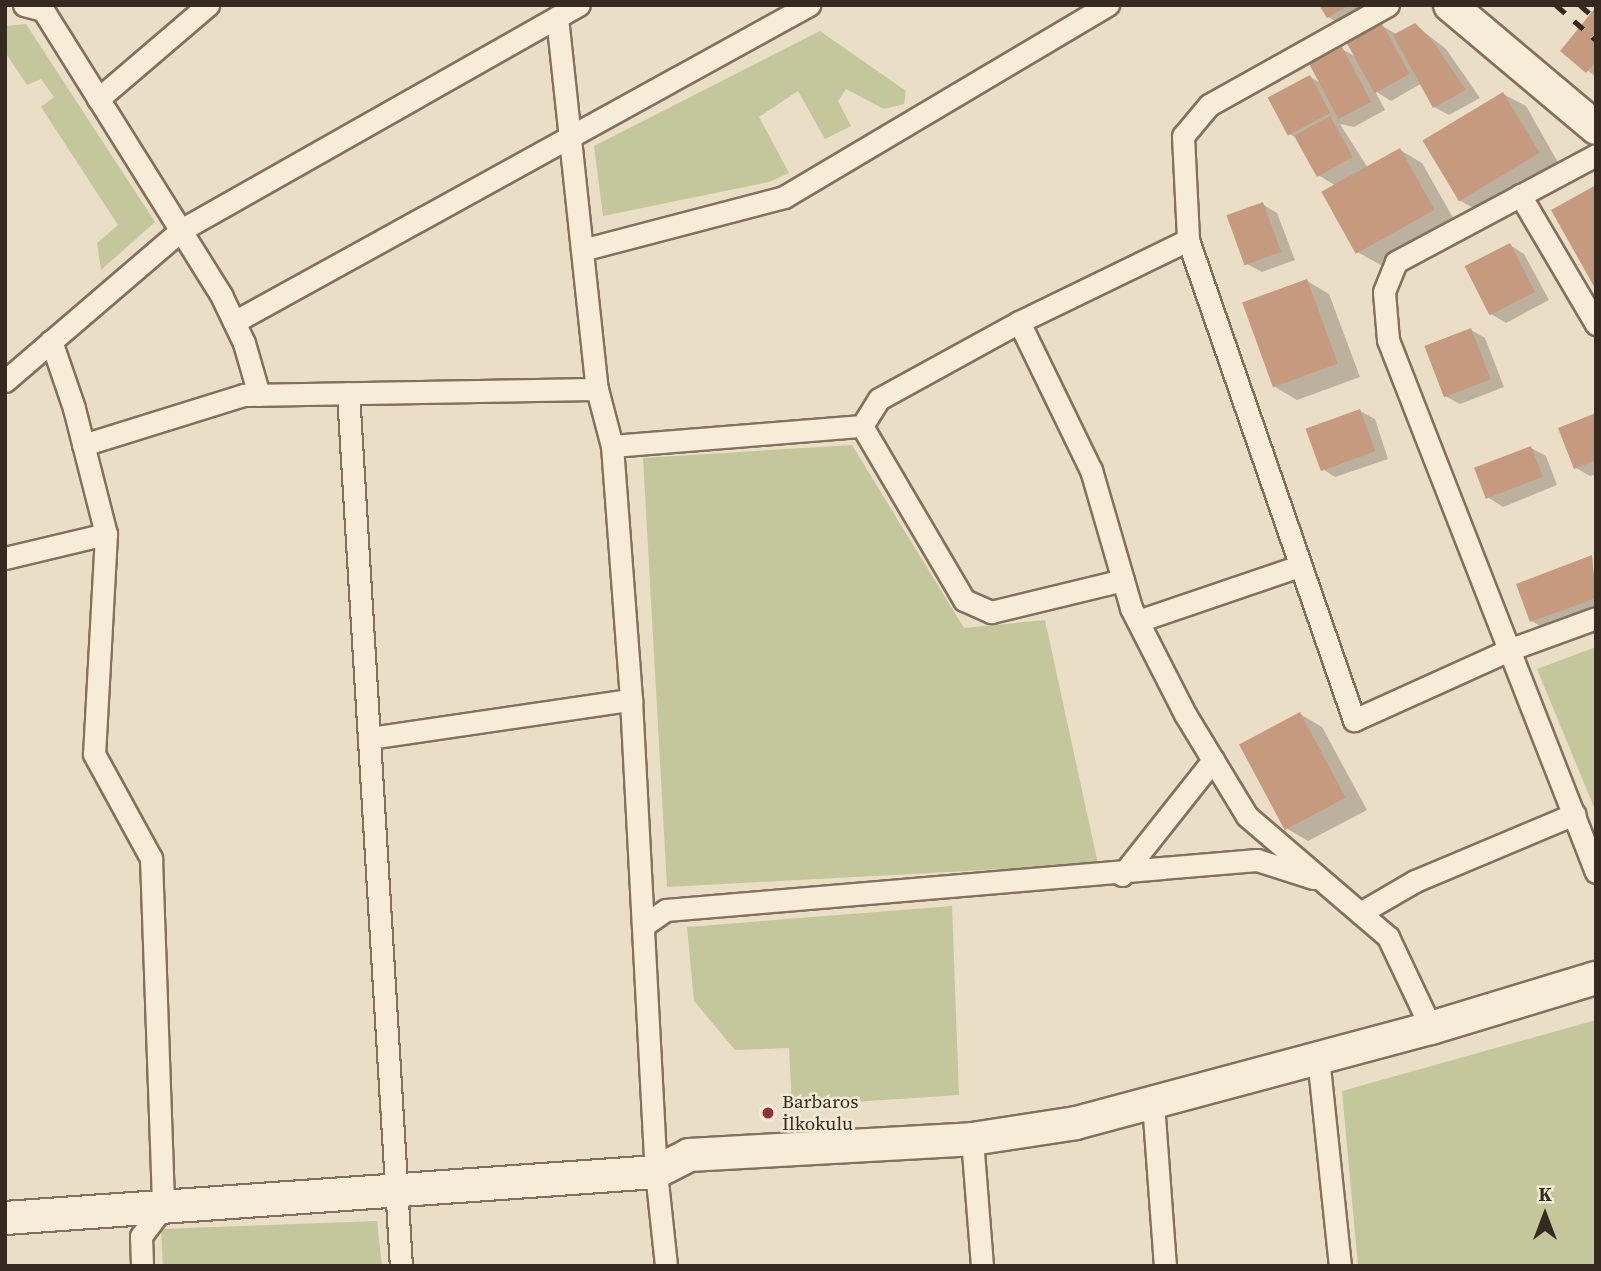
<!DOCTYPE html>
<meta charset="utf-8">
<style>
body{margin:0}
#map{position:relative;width:1601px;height:1271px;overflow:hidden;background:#eadec6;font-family:"Source Serif 4",serif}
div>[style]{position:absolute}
.green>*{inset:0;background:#c4c79b}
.shadow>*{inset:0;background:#0003}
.building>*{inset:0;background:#c59a7f;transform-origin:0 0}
.roads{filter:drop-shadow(2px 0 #84705d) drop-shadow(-2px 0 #84705d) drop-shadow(0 2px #84705d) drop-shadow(0 -2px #84705d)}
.street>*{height:21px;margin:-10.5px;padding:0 10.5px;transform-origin:10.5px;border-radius:10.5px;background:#f6ecd8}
.secondary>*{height:32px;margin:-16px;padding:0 16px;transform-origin:16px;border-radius:16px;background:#f6ecd8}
.rail>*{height:5px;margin-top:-2.5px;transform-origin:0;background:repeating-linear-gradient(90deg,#352920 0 12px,transparent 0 24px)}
.dots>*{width:19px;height:19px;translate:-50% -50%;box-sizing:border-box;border:4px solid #f2e9d5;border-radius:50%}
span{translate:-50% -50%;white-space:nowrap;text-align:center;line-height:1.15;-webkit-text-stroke:5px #f2e9d5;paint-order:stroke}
.poi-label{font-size:19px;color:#352920}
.left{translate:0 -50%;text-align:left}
.frame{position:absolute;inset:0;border:7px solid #352920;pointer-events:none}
.north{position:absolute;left:1510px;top:1180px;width:70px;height:70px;-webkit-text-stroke:5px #f2e9d5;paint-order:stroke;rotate:0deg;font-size:19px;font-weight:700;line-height:28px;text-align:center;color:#352920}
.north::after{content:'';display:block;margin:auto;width:24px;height:32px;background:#352920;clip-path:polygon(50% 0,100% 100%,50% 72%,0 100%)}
</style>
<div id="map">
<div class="green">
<i style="clip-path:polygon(26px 24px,155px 222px,101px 270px,97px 243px,118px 225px,41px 107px,54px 97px,41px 79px,27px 85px,5px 52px,5px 26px)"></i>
<i style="clip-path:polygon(820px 31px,906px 91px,904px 104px,884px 109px,846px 89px,838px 101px,851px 126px,825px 139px,798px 91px,759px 117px,789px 173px,769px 182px,603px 216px,594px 146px)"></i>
<i style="clip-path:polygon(852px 445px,964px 628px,1045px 620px,1098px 864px,667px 887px,643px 458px)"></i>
<i style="clip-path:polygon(1596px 647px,1596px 812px,1537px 669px)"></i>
<i style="clip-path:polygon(952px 906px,959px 1095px,792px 1106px,789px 1048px,735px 1050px,694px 1001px,687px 927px)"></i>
<i style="clip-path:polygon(1596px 1020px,1596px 1266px,1358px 1266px,1342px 1091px)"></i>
<i style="clip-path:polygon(377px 1221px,382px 1266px,163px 1266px,161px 1229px)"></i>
</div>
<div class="shadow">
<i style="clip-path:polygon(1321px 5px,1399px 5px,1342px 25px,1328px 17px)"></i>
<i style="clip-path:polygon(1596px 9px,1596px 77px,1563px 51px)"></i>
<i style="clip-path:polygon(1415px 25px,1446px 49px,1480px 98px,1449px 115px,1434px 107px,1422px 83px,1391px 101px,1375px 91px,1385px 110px,1354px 127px,1340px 124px,1368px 168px,1400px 150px,1422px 163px,1456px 223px,1381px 265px,1359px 253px,1336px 186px,1318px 175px,1297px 138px,1290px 134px,1310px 77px,1321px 83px,1342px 49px,1356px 57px,1382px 26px,1398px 35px)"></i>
<i style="clip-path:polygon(1503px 94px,1526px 106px,1560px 166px,1479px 211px,1457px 199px)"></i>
<i style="clip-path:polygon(1262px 204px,1277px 213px,1295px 260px,1262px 272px,1247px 264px)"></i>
<i style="clip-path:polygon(1510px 245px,1524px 254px,1549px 300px,1506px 323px,1491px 314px)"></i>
<i style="clip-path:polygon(1307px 281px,1329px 294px,1360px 377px,1297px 400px,1275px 387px)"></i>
<i style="clip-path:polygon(1471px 330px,1485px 338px,1504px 387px,1460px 404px,1445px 396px)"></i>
<i style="clip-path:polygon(1360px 411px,1375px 419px,1388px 459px,1335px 477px,1321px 468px)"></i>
<i style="clip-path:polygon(1596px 415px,1596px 474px,1590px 476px,1576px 468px)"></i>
<i style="clip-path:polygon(1531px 448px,1546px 456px,1557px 485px,1503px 507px,1489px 498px)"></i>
<i style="clip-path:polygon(1592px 557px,1596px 611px,1546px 630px,1532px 621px)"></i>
<i style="clip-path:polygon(1300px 714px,1322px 727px,1367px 810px,1308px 841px,1286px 828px)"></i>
</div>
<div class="building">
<i style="clip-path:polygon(1319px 5px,1349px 5px,1327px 18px)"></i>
<i style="clip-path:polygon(1596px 7px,1596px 61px,1586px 73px,1560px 51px)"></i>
<i style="clip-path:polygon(1415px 23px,1431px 39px,1466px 90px,1433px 108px,1393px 35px)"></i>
<i style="left:1382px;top:24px;width:57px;height:40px;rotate:61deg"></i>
<i style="left:1342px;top:47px;width:62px;height:37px;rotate:62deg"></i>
<i style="left:1310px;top:75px;width:43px;height:48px;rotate:62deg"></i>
<i style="left:1503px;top:92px;width:71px;height:94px;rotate:59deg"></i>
<i style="left:1330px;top:116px;width:47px;height:41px;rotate:61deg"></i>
<i style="left:1400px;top:148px;width:71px;height:90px;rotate:61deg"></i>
<i style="clip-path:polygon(1596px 185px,1596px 290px,1551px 210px)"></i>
<i style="left:1263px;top:202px;width:53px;height:39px;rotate:70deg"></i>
<i style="left:1510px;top:243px;width:55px;height:51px;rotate:63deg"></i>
<i style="left:1307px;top:279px;width:90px;height:69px;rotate:70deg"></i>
<i style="left:1471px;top:328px;width:55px;height:50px;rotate:69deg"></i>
<i style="left:1360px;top:409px;width:45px;height:58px;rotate:70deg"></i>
<i style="clip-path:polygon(1596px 413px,1596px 460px,1574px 469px,1558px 428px)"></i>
<i style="left:1531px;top:446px;width:33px;height:61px;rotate:69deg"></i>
<i style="clip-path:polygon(1592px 555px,1596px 598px,1530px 622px,1516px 584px)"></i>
<i style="left:1300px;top:712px;width:97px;height:69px;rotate:62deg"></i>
</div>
<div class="roads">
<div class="street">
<i style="left:24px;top:5px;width:20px;rotate:15deg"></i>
<i style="left:43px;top:10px;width:338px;rotate:58deg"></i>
<i style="left:222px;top:297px;width:51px;rotate:64.4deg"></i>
<i style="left:244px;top:343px;width:54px;rotate:73.9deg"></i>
<i style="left:1388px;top:5px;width:205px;rotate:150.8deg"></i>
<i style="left:1209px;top:105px;width:40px;rotate:130deg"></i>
<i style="left:1183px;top:136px;width:104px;rotate:87.2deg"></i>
<i style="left:1188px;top:240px;width:508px;rotate:70.92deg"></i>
<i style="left:1354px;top:720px;width:172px;rotate:-24.3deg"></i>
<i style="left:1511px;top:649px;width:90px;rotate:-20deg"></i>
<i style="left:557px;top:17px;width:374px;rotate:83.9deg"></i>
<i style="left:597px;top:389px;width:59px;rotate:75.3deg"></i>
<i style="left:612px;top:446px;width:255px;rotate:85.7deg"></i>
<i style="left:631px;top:700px;width:473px;rotate:87deg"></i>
<i style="left:656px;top:1172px;width:95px;rotate:83.9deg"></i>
<i style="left:98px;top:99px;width:145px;rotate:-40.5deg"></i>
<i style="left:1596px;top:155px;width:227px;rotate:151.9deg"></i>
<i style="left:1396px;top:262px;width:32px;rotate:112deg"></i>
<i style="left:1384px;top:292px;width:48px;rotate:85.2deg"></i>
<i style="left:1388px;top:340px;width:571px;rotate:68.65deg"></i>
<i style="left:1520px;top:195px;width:150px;rotate:59.5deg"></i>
<i style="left:582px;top:250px;width:209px;rotate:-14.7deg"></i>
<i style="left:784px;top:197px;width:377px;rotate:-30.7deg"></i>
<i style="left:234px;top:322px;width:657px;rotate:-28.87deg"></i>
<i style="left:1019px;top:322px;width:165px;rotate:64.1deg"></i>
<i style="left:1091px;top:470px;width:144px;rotate:73.8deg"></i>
<i style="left:1131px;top:608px;width:119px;rotate:63deg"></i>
<i style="left:1185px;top:714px;width:119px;rotate:58.7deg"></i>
<i style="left:1247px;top:816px;width:186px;rotate:40.6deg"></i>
<i style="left:1388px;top:937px;width:101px;rotate:64.7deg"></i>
<i style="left:5px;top:381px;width:232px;rotate:-40.6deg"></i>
<i style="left:181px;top:230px;width:457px;rotate:-29.5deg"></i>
<i style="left:348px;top:393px;width:875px;rotate:86.53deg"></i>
<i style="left:862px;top:426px;width:202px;rotate:59.6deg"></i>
<i style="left:964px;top:600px;width:30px;rotate:24deg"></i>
<i style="left:991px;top:612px;width:136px;rotate:-13.6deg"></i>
<i style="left:83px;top:445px;width:169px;rotate:-17.3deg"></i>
<i style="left:244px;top:395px;width:353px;rotate:-1deg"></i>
<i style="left:612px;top:446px;width:251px;rotate:-4.6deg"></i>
<i style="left:862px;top:426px;width:32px;rotate:-58deg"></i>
<i style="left:879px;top:399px;width:160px;rotate:-28.8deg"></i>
<i style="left:1019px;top:322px;width:188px;rotate:-25.9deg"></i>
<i style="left:106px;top:534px;width:220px;rotate:93.1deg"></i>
<i style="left:94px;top:754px;width:119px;rotate:61.3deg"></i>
<i style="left:151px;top:858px;width:349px;rotate:88deg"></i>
<i style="left:163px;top:1207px;width:36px;rotate:127deg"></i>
<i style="left:141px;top:1236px;width:30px;rotate:88deg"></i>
<i style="left:5px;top:558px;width:104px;rotate:-13.4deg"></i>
<i style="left:106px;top:534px;width:130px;rotate:-104.3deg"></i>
<i style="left:74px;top:408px;width:71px;rotate:-108.9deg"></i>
<i style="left:1138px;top:621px;width:171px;rotate:-18.8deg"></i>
<i style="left:369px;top:738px;width:265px;rotate:-8.3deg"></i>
<i style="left:1122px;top:875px;width:147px;rotate:-51.6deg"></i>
<i style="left:1360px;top:913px;width:64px;rotate:-30.2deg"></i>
<i style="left:1415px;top:881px;width:173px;rotate:-22.8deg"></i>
<i style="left:643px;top:926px;width:28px;rotate:-35deg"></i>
<i style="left:666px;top:910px;width:593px;rotate:-4.84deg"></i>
<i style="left:1257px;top:860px;width:59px;rotate:17.8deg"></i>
<i style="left:1318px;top:1057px;width:210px;rotate:84deg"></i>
<i style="left:1153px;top:1103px;width:163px;rotate:85.8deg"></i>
<i style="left:972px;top:1139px;width:127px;rotate:85.5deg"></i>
</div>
<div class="secondary">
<i style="left:1450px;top:5px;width:191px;rotate:40.1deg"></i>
<i style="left:5px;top:1218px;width:653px;rotate:-4.04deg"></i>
<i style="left:656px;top:1172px;width:37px;rotate:-27deg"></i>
<i style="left:689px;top:1155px;width:283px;rotate:-3.2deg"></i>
<i style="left:972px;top:1139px;width:105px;rotate:-8.7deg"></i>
<i style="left:1076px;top:1123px;width:367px;rotate:-15deg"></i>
<i style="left:1431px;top:1028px;width:172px;rotate:-16.9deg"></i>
</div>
</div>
<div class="rail">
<i style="left:1556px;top:5px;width:53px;rotate:41.2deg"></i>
<i style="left:1580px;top:5px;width:21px;rotate:41deg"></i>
</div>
<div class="dots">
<i style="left:768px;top:1113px;background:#8d3236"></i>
</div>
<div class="poi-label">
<span class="left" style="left:782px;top:1113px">Barbaros<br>İlkokulu</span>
</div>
<div class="frame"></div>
<div class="north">K</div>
</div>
